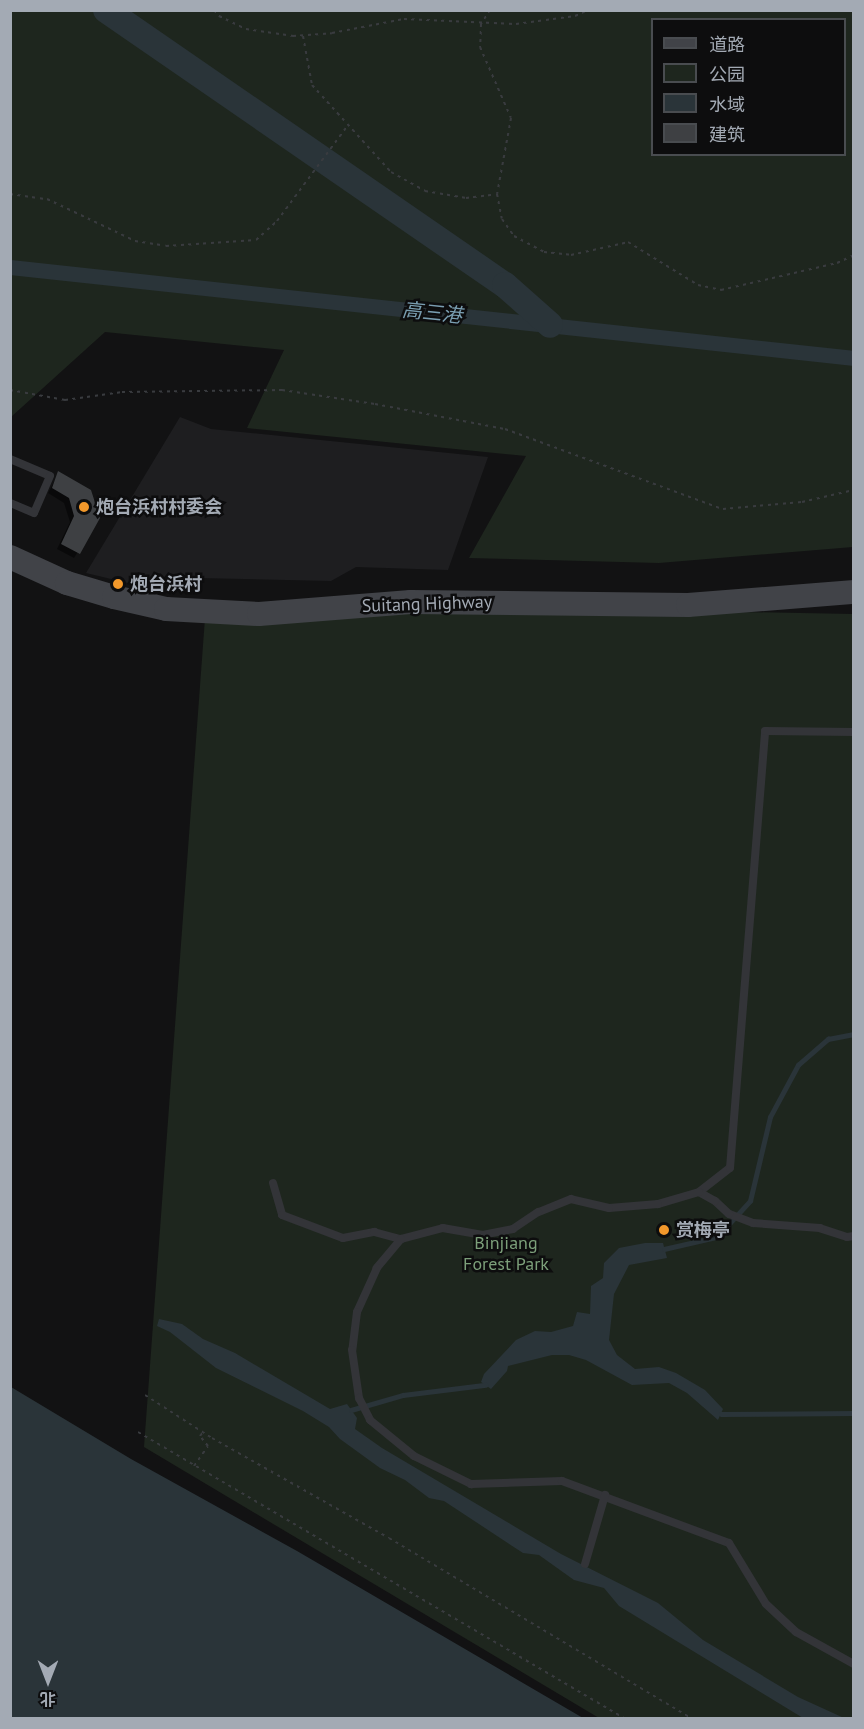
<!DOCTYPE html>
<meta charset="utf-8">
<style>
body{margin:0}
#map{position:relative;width:864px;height:1729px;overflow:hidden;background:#121213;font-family:"PT Sans","Noto Sans SC",sans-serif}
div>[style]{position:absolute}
.built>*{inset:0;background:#1e1e20}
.green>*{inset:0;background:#1e261e}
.water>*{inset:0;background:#2a3439}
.shadow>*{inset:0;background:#0007}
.stream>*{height:4.5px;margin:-2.25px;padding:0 2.25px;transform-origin:2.25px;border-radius:2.25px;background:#2a3439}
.canal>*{height:15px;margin:-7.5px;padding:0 7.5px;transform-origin:7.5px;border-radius:7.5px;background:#2a3439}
.river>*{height:26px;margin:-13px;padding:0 13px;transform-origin:13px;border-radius:13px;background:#2a3439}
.building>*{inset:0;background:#3e4043}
.path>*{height:2px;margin-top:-1px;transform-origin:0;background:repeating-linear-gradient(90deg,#393b3f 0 3px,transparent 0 7.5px)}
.lane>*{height:8px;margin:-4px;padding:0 4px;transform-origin:4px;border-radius:4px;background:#333438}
.secondary>*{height:24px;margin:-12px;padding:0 12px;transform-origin:12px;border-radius:12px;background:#414348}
.dots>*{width:16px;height:16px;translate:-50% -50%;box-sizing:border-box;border:3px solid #0d0d0e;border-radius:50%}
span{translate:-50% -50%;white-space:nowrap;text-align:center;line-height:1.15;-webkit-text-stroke:5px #0d0d0e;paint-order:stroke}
.poi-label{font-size:18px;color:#a3aab4;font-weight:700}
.left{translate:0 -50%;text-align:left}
.street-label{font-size:18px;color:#a3aab4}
.park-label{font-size:18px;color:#7c9f7a}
.water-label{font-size:20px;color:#799db0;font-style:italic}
.frame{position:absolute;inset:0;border:12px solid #a3aab4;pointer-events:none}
.legend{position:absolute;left:651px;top:18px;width:195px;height:138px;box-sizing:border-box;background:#0d0d0e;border:2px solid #494c50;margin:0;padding:8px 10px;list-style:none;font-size:18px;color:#a3aab4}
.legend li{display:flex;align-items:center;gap:12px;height:30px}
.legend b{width:30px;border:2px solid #494c50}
.north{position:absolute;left:18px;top:1651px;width:60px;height:60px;-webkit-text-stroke:4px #0d0d0e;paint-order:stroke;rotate:180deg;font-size:16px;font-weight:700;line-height:24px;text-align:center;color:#a3aab4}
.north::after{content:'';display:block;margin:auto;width:21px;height:27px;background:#a3aab4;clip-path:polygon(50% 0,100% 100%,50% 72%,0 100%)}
</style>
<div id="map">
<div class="built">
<i style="clip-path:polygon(180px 417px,211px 429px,488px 457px,448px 570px,356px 567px,331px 581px,152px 577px,153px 589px,86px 573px)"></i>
</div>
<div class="green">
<i style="clip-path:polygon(evenodd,11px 10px,853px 11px,853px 547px,659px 563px,469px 558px,526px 456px,247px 428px,284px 350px,105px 332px,11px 417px,11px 10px,652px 20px,844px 20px,844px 154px,652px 154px,652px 20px)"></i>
<i style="clip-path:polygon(350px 605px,853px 614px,853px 1718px,599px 1718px,144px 1447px,205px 618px)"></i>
</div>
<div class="water">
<i style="clip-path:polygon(645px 1243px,663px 1243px,667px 1258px,629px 1265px,614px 1294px,609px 1340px,617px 1355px,635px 1369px,659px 1367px,676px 1373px,705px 1390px,723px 1409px,718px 1420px,687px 1393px,669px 1383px,632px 1385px,586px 1360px,569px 1355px,552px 1355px,508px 1366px,507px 1371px,491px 1389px,481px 1382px,484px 1374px,516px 1340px,535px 1331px,551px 1332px,573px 1326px,577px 1312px,590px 1314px,591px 1286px,603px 1278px,604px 1263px,619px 1248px)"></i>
<i style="clip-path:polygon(159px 1319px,182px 1324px,203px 1339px,235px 1353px,330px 1409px,347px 1404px,357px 1418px,355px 1429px,382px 1448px,561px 1554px,658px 1603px,703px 1640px,798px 1697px,844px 1718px,803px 1718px,619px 1606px,604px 1588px,574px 1580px,539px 1555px,523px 1553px,444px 1501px,429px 1498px,405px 1480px,380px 1468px,340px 1439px,329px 1427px,303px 1411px,216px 1368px,170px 1332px,157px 1326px)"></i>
<i style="clip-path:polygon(11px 1387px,131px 1459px,297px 1551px,583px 1718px,11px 1718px)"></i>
</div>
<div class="shadow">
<i style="clip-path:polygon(59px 473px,99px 518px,74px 558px,57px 549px,70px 522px,64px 503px,48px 493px)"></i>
</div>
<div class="stream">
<i style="left:664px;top:1249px;width:54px;rotate:-12.8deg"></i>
<i style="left:717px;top:1237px;width:49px;rotate:-47.5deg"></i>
<i style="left:750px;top:1201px;width:86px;rotate:-76.6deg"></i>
<i style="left:770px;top:1117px;width:59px;rotate:-61.7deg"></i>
<i style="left:798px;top:1065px;width:40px;rotate:-41deg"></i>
<i style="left:828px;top:1039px;width:26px;rotate:-11deg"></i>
<i style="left:351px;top:1410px;width:54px;rotate:-16.1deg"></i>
<i style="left:403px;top:1395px;width:83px;rotate:-7deg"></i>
<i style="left:721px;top:1414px;width:133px;rotate:-0.4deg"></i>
</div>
<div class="canal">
<i style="left:10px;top:267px;width:849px;rotate:6.15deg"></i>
</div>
<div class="river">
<i style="left:106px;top:10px;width:485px;rotate:34.6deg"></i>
<i style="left:505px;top:285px;width:60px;rotate:41.6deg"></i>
</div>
<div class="building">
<i style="clip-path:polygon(58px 471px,91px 490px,100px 518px,80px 554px,61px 544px,74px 516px,69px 498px,52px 488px)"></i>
</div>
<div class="path">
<i style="left:214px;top:10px;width:8px;rotate:50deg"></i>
<i style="left:219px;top:16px;width:30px;rotate:26deg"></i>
<i style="left:246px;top:29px;width:48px;rotate:8.5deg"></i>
<i style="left:293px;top:36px;width:39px;rotate:-4deg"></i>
<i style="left:332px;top:33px;width:73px;rotate:-11deg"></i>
<i style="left:404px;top:19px;width:112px;rotate:2.6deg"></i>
<i style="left:516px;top:24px;width:60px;rotate:-7.7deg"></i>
<i style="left:575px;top:16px;width:14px;rotate:-25deg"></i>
<i style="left:490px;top:10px;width:17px;rotate:123deg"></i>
<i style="left:481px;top:24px;width:23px;rotate:92deg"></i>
<i style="left:480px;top:47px;width:77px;rotate:66.4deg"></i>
<i style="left:511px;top:118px;width:77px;rotate:100.4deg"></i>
<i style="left:497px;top:194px;width:25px;rotate:79deg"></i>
<i style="left:502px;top:219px;width:21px;rotate:55deg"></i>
<i style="left:514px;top:236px;width:34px;rotate:28deg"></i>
<i style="left:544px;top:252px;width:27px;rotate:6deg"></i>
<i style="left:571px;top:255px;width:58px;rotate:-12.8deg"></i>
<i style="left:628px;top:242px;width:82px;rotate:31.6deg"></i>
<i style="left:698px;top:285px;width:24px;rotate:12deg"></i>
<i style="left:721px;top:290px;width:119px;rotate:-13.1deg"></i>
<i style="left:837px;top:263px;width:19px;rotate:-25deg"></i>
<i style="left:303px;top:36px;width:50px;rotate:79.6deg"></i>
<i style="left:312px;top:85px;width:118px;rotate:47.8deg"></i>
<i style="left:391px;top:172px;width:39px;rotate:29deg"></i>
<i style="left:425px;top:191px;width:42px;rotate:9.7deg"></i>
<i style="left:466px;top:198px;width:31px;rotate:-7deg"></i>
<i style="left:10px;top:194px;width:37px;rotate:8deg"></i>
<i style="left:47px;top:199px;width:98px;rotate:25.5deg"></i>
<i style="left:135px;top:241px;width:31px;rotate:9deg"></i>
<i style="left:166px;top:246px;width:90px;rotate:-3.8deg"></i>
<i style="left:256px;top:240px;width:28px;rotate:-42deg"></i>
<i style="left:277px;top:221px;width:119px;rotate:-53.5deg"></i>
<i style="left:10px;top:390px;width:56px;rotate:10.3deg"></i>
<i style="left:65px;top:400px;width:58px;rotate:-8deg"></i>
<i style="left:122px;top:392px;width:160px;rotate:-0.7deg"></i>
<i style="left:282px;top:390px;width:94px;rotate:8.6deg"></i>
<i style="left:375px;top:404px;width:132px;rotate:10.9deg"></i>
<i style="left:505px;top:429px;width:232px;rotate:20.2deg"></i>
<i style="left:723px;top:509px;width:79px;rotate:-5.1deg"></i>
<i style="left:802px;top:502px;width:53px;rotate:-13deg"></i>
<i style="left:145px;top:1395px;width:80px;rotate:32.7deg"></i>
<i style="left:212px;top:1438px;width:203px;rotate:29.5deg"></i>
<i style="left:389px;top:1538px;width:352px;rotate:30.8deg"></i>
<i style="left:138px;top:1432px;width:564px;rotate:30.48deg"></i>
<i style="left:194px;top:1466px;width:24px;rotate:-55deg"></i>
<i style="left:208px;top:1446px;width:13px;rotate:-129deg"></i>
<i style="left:200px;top:1436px;width:5px;rotate:-53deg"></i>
</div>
<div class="lane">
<i style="left:10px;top:459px;width:43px;rotate:23deg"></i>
<i style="left:50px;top:476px;width:40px;rotate:113.4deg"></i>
<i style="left:34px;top:513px;width:26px;rotate:-157deg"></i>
<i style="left:273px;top:1183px;width:33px;rotate:74deg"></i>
<i style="left:282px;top:1215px;width:65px;rotate:20.7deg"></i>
<i style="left:343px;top:1238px;width:32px;rotate:-11deg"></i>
<i style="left:374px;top:1232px;width:28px;rotate:15deg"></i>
<i style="left:699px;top:1192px;width:39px;rotate:-38deg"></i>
<i style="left:730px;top:1168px;width:438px;rotate:-85.4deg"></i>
<i style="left:765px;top:731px;width:89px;rotate:0.6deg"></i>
<i style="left:854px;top:1236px;width:7px;rotate:172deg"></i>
<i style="left:847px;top:1237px;width:28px;rotate:-162deg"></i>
<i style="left:820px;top:1228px;width:67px;rotate:-175.7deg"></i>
<i style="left:753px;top:1223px;width:26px;rotate:-159deg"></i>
<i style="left:729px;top:1214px;width:19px;rotate:-137deg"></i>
<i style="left:715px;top:1201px;width:18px;rotate:-151deg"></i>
<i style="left:699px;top:1192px;width:43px;rotate:163.7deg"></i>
<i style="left:658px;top:1204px;width:49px;rotate:175.3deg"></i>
<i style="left:609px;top:1208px;width:39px;rotate:-167deg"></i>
<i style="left:571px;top:1199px;width:35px;rotate:158deg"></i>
<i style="left:538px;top:1212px;width:30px;rotate:146deg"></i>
<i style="left:513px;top:1229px;width:31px;rotate:169deg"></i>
<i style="left:483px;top:1235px;width:41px;rotate:-170.1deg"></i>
<i style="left:443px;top:1228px;width:43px;rotate:165.3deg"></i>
<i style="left:401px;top:1239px;width:38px;rotate:130deg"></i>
<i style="left:377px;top:1268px;width:48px;rotate:114.4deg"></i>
<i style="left:357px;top:1312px;width:38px;rotate:97deg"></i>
<i style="left:352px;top:1350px;width:49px;rotate:81.7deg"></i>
<i style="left:359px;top:1398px;width:25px;rotate:63deg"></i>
<i style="left:370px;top:1420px;width:57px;rotate:39.3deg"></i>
<i style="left:414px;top:1456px;width:64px;rotate:26.2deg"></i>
<i style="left:471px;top:1484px;width:91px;rotate:-1.9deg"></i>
<i style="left:562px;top:1481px;width:178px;rotate:20.4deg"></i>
<i style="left:729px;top:1543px;width:71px;rotate:58.8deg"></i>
<i style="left:766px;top:1604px;width:41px;rotate:43deg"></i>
<i style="left:796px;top:1632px;width:66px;rotate:28.9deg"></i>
<i style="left:585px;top:1564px;width:72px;rotate:-73.8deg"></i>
</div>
<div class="secondary">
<i style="left:10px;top:557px;width:63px;rotate:24.5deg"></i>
<i style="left:67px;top:583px;width:49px;rotate:16.6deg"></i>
<i style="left:114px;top:597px;width:53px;rotate:13deg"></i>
<i style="left:166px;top:609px;width:93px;rotate:3.1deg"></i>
<i style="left:259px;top:614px;width:152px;rotate:-4.5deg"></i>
<i style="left:411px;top:602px;width:277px;rotate:0.6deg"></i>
<i style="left:688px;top:605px;width:167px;rotate:-4.5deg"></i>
</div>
<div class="dots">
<i style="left:84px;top:507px;background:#f2982b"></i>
<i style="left:118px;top:584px;background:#f2982b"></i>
<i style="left:664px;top:1230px;background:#f2982b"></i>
</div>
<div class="poi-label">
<span class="left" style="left:96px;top:507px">炮台浜村村委会</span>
<span class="left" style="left:130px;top:584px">炮台浜村</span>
<span class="left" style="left:676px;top:1230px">赏梅亭</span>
</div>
<div class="street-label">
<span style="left:427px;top:604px;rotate:-2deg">Suitang Highway</span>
</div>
<div class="park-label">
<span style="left:506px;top:1254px">Binjiang<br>Forest Park</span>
</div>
<div class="water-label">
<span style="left:432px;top:313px;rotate:6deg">高三港</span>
</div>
<div class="frame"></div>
<ul class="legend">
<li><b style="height:8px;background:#414348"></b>道路</li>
<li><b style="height:16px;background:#1e261e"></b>公园</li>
<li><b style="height:16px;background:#2a3439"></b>水域</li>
<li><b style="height:16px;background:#3e4043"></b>建筑</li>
</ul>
<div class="north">北</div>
</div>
